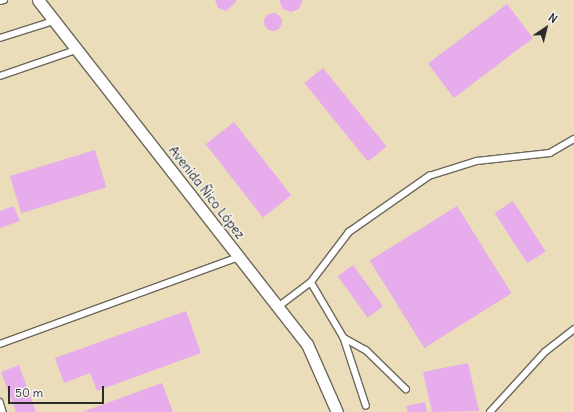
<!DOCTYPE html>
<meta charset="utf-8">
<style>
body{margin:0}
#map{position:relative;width:574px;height:412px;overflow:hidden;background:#ebddb9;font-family:Delius,sans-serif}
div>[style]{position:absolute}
.building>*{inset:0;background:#e7acec;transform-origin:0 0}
.round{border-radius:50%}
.roads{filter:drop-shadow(1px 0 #6e695d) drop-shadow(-1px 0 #6e695d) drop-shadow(0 1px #6e695d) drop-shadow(0 -1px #6e695d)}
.lane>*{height:5.5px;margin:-2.75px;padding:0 2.75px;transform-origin:2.75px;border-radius:2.75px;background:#fff}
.street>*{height:11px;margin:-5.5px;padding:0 5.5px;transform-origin:5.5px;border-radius:5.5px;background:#fff}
span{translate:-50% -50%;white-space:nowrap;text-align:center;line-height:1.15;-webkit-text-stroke:3px #f6f6f2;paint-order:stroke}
.street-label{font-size:13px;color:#2b2b2b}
.north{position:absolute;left:526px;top:8px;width:40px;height:40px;-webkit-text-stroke:3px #f6f6f2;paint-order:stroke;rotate:35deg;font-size:11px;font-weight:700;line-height:16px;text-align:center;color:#2b2b2b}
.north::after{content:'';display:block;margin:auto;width:14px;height:18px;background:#2b2b2b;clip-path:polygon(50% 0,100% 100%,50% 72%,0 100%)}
.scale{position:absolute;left:8px;top:386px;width:96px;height:18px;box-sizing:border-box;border:2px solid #2b2b2b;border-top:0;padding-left:5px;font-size:12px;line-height:14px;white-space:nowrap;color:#2b2b2b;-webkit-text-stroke:3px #f6f6f2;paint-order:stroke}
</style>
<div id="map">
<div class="building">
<i style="clip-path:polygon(215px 0,236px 0,236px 2px,226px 11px,218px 8px)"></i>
<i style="clip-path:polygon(279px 0,302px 0,302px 1px,299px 9px,291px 12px,283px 9px)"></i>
<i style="left:507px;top:4px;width:43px;height:99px;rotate:53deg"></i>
<i class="round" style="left:264px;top:13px;width:18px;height:18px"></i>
<i style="left:323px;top:68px;width:101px;height:24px;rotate:51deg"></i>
<i style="left:234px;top:122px;width:93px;height:36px;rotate:52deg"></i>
<i style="left:95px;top:150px;width:39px;height:89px;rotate:73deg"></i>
<i style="left:513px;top:201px;width:60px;height:22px;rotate:57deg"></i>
<i style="clip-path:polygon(14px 206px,20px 221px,0 228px,0 211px)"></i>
<i style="left:457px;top:206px;width:103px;height:103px;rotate:58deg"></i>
<i style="left:353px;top:265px;width:51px;height:19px;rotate:54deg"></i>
<i style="clip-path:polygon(186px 311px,201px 353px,97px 391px,90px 373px,64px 383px,55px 358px)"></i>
<i style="clip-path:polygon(468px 363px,479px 411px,432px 412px,423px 372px)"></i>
<i style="clip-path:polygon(19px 365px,36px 412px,16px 412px,1px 372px)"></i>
<i style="clip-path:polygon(162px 383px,173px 412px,82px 412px)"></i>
<i style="clip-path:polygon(425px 402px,427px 412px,408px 412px,406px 406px)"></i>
</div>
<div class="roads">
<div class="lane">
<i style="left:0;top:1px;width:4px;rotate:-14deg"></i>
<i style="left:0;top:38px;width:57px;rotate:-17.5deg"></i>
<i style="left:0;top:76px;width:80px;rotate:-18.9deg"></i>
<i style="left:311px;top:282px;width:65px;rotate:59.5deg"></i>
<i style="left:344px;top:338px;width:25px;rotate:29deg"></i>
<i style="left:366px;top:350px;width:56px;rotate:44.3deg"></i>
<i style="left:278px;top:307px;width:41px;rotate:-37.1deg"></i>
<i style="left:311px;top:282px;width:63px;rotate:-52.8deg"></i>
<i style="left:349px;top:232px;width:98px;rotate:-35deg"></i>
<i style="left:429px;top:176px;width:50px;rotate:-17.4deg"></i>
<i style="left:477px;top:161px;width:73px;rotate:-6.3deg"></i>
<i style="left:550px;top:153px;width:28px;rotate:-30deg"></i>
<i style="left:344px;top:338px;width:71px;rotate:71.8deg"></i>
<i style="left:0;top:344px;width:254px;rotate:-20deg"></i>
<i style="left:0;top:402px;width:10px;rotate:73deg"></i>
<i style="left:490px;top:412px;width:81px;rotate:-47.5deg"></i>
<i style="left:545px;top:352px;width:37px;rotate:-38deg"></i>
</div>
<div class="street">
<i style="left:38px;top:0;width:437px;rotate:52deg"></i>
<i style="left:307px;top:344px;width:74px;rotate:66.2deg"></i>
</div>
</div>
<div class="street-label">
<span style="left:206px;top:193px;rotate:52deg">Avenida Ñico López</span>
</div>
<div class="north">N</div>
<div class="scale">50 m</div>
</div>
